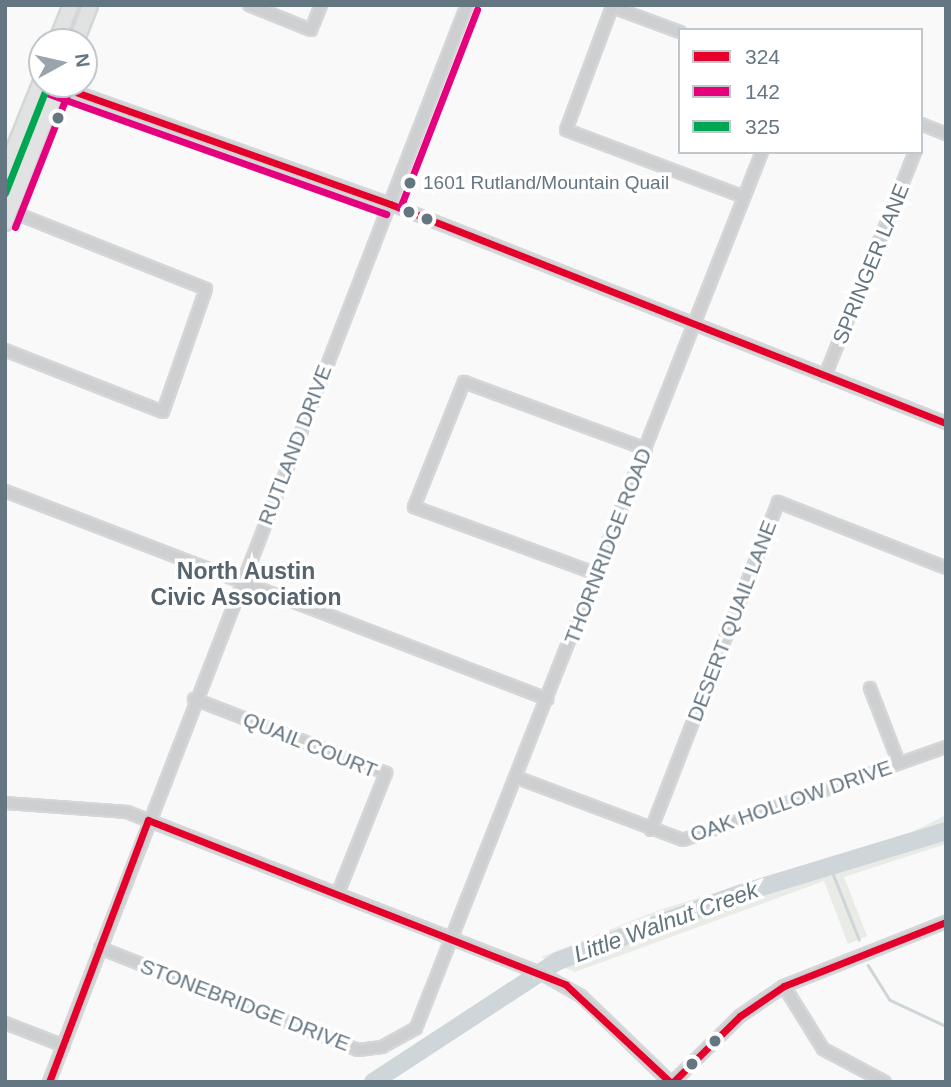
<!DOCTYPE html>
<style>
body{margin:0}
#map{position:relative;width:951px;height:1087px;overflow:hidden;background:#f9f9f9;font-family:Arial,sans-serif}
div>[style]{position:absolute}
.green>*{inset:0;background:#e8ebe6}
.stream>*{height:2.5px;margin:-1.25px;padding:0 1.25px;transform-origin:1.25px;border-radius:1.25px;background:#ced6d9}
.river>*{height:18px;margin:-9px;padding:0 9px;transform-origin:9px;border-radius:9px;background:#ced6d9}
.roads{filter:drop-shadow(2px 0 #d5d6d7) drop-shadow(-2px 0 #d5d6d7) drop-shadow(0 2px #d5d6d7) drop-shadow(0 -2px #d5d6d7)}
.minor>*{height:10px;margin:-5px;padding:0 5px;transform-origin:5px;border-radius:5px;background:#cecfd0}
.major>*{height:14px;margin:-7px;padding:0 7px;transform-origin:7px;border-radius:7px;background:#e1e2e2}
.bus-1>*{height:7px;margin:-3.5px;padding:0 3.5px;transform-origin:3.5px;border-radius:3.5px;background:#e4002b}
.bus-2>*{height:7px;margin:-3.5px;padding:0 3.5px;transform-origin:3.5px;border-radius:3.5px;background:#e5007d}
.bus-3>*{height:7px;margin:-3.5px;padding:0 3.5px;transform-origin:3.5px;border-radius:3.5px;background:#00a651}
.dots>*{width:19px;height:19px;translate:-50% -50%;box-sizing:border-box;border:4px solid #fff;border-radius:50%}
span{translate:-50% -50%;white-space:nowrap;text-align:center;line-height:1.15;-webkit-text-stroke:7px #fff;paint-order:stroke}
.bus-label{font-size:19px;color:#657683}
.left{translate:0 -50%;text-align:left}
.street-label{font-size:21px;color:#657683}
.neighbourhood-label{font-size:23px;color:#57646e;font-weight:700}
.water-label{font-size:23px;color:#60757c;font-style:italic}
.frame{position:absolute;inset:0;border:7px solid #657683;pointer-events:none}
.legend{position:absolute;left:678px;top:28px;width:245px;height:126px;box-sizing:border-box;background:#fff;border:2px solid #c1c8cd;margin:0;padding:9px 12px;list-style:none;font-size:21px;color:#657683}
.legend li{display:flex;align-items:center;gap:14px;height:35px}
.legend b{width:35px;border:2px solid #c1c8cd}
.north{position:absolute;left:28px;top:28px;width:70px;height:70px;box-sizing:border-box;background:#fff;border:2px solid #c1c8cd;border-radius:50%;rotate:82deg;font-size:19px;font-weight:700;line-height:28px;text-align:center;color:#657683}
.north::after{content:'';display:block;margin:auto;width:24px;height:32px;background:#99a4ac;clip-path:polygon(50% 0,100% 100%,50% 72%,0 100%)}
</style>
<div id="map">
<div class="green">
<i style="clip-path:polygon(946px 815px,946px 844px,844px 877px,867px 936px,848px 944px,824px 881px,575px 972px,541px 957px,659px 910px,912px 832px)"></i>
</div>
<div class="stream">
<i style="left:830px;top:866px;width:79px;rotate:68.3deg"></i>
<i style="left:868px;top:965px;width:41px;rotate:57.8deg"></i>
<i style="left:890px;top:1000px;width:62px;rotate:24.9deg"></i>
</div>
<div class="river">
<i style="left:373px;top:1082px;width:221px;rotate:-33.2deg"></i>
<i style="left:558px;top:961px;width:196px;rotate:-20.3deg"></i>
<i style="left:742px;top:893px;width:213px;rotate:-16.9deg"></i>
</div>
<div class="roads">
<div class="minor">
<i style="left:249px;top:5px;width:67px;rotate:22deg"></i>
<i style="left:311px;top:30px;width:27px;rotate:-68deg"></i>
<i style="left:680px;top:32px;width:72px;rotate:-159.8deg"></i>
<i style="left:612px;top:7px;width:131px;rotate:110.5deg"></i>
<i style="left:566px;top:130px;width:190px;rotate:20.6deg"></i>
<i style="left:53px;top:84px;width:358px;rotate:19.6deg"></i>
<i style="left:390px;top:204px;width:598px;rotate:21.5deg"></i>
<i style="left:921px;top:124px;width:27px;rotate:22deg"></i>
<i style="left:5px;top:209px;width:216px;rotate:21.7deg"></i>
<i style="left:206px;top:289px;width:130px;rotate:109.3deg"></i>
<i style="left:163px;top:412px;width:170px;rotate:-158.6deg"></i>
<i style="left:825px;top:376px;width:241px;rotate:-68.1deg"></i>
<i style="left:5px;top:491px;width:581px;rotate:20.99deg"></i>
<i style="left:597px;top:574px;width:195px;rotate:-159.9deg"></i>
<i style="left:414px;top:507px;width:135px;rotate:-68.2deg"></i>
<i style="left:464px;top:382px;width:194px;rotate:20.2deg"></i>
<i style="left:870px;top:688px;width:80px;rotate:68.9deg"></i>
<i style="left:194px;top:699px;width:206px;rotate:21.1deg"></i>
<i style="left:386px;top:773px;width:129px;rotate:111.8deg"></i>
<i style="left:518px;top:778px;width:176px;rotate:20.6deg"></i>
<i style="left:683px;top:840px;width:279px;rotate:-19.5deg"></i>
<i style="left:5px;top:803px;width:122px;rotate:4.2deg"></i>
<i style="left:127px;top:812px;width:448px;rotate:21.3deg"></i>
<i style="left:544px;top:975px;width:43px;rotate:29.6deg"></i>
<i style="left:581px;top:996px;width:124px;rotate:44deg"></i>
<i style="left:651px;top:830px;width:352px;rotate:-68.8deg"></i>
<i style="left:778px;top:502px;width:180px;rotate:21.4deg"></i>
<i style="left:100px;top:948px;width:277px;rotate:21.6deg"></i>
<i style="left:358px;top:1050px;width:24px;rotate:-7deg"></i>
<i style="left:382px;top:1047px;width:39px;rotate:-29deg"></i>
<i style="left:416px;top:1028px;width:942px;rotate:-68.45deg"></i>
<i style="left:784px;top:986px;width:74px;rotate:58.2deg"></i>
<i style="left:823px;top:1049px;width:70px;rotate:28deg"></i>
<i style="left:5px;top:1023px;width:63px;rotate:21.3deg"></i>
<i style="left:49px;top:1082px;width:1155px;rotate:-68.79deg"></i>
<i style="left:673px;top:1082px;width:94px;rotate:-44.6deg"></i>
<i style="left:740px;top:1016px;width:53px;rotate:-34.3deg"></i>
<i style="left:784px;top:986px;width:174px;rotate:-21.6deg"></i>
</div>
<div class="major">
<i style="left:56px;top:42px;width:40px;rotate:-68deg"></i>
<i style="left:76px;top:42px;width:40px;rotate:-69deg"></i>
<i style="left:5px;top:171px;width:99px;rotate:-68.1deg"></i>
<i style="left:5px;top:223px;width:149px;rotate:-68.8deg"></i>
</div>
</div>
<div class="bus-1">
<i style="left:53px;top:84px;width:358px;rotate:19.6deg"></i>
<i style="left:390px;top:204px;width:598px;rotate:21.5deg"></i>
<i style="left:148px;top:820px;width:449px;rotate:21.5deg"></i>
<i style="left:566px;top:985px;width:142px;rotate:43deg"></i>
<i style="left:49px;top:1082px;width:280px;rotate:-69.3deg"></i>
<i style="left:673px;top:1082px;width:94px;rotate:-44.6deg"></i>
<i style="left:740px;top:1016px;width:53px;rotate:-34.3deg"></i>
<i style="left:784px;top:986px;width:174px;rotate:-21.6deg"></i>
</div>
<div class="bus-2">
<i style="left:49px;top:94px;width:358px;rotate:19.6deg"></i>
<i style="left:400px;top:208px;width:213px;rotate:-68.8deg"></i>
<i style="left:15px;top:227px;width:147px;rotate:-68.5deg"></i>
</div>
<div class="bus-3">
<i style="left:5px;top:193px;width:117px;rotate:-68.5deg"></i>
</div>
<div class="dots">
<i style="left:58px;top:118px;background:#657683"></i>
<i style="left:410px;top:183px;background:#657683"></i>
<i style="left:409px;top:212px;background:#657683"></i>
<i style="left:427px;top:219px;background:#657683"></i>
<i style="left:715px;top:1041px;background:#657683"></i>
<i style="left:692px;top:1064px;background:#657683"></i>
</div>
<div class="bus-label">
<span class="left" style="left:423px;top:183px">1601 Rutland/Mountain Quail</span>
</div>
<div class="street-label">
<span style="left:871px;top:264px;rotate:-68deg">SPRINGER LANE</span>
<span style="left:295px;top:445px;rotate:-69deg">RUTLAND DRIVE</span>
<span style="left:608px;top:546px;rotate:-69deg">THORNRIDGE ROAD</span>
<span style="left:732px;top:621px;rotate:-69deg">DESERT QUAIL LANE</span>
<span style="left:310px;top:745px;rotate:22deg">QUAIL COURT</span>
<span style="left:791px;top:801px;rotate:-19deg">OAK HOLLOW DRIVE</span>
<span style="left:245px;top:1005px;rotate:21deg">STONEBRIDGE DRIVE</span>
</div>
<div class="neighbourhood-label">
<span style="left:246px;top:584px">North Austin<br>Civic Association</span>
</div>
<div class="water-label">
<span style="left:666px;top:922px;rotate:-20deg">Little Walnut Creek</span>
</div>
<div class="frame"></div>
<ul class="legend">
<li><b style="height:9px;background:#e4002b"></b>324</li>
<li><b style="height:9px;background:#e5007d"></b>142</li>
<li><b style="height:9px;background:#00a651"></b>325</li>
</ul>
<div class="north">N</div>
</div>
